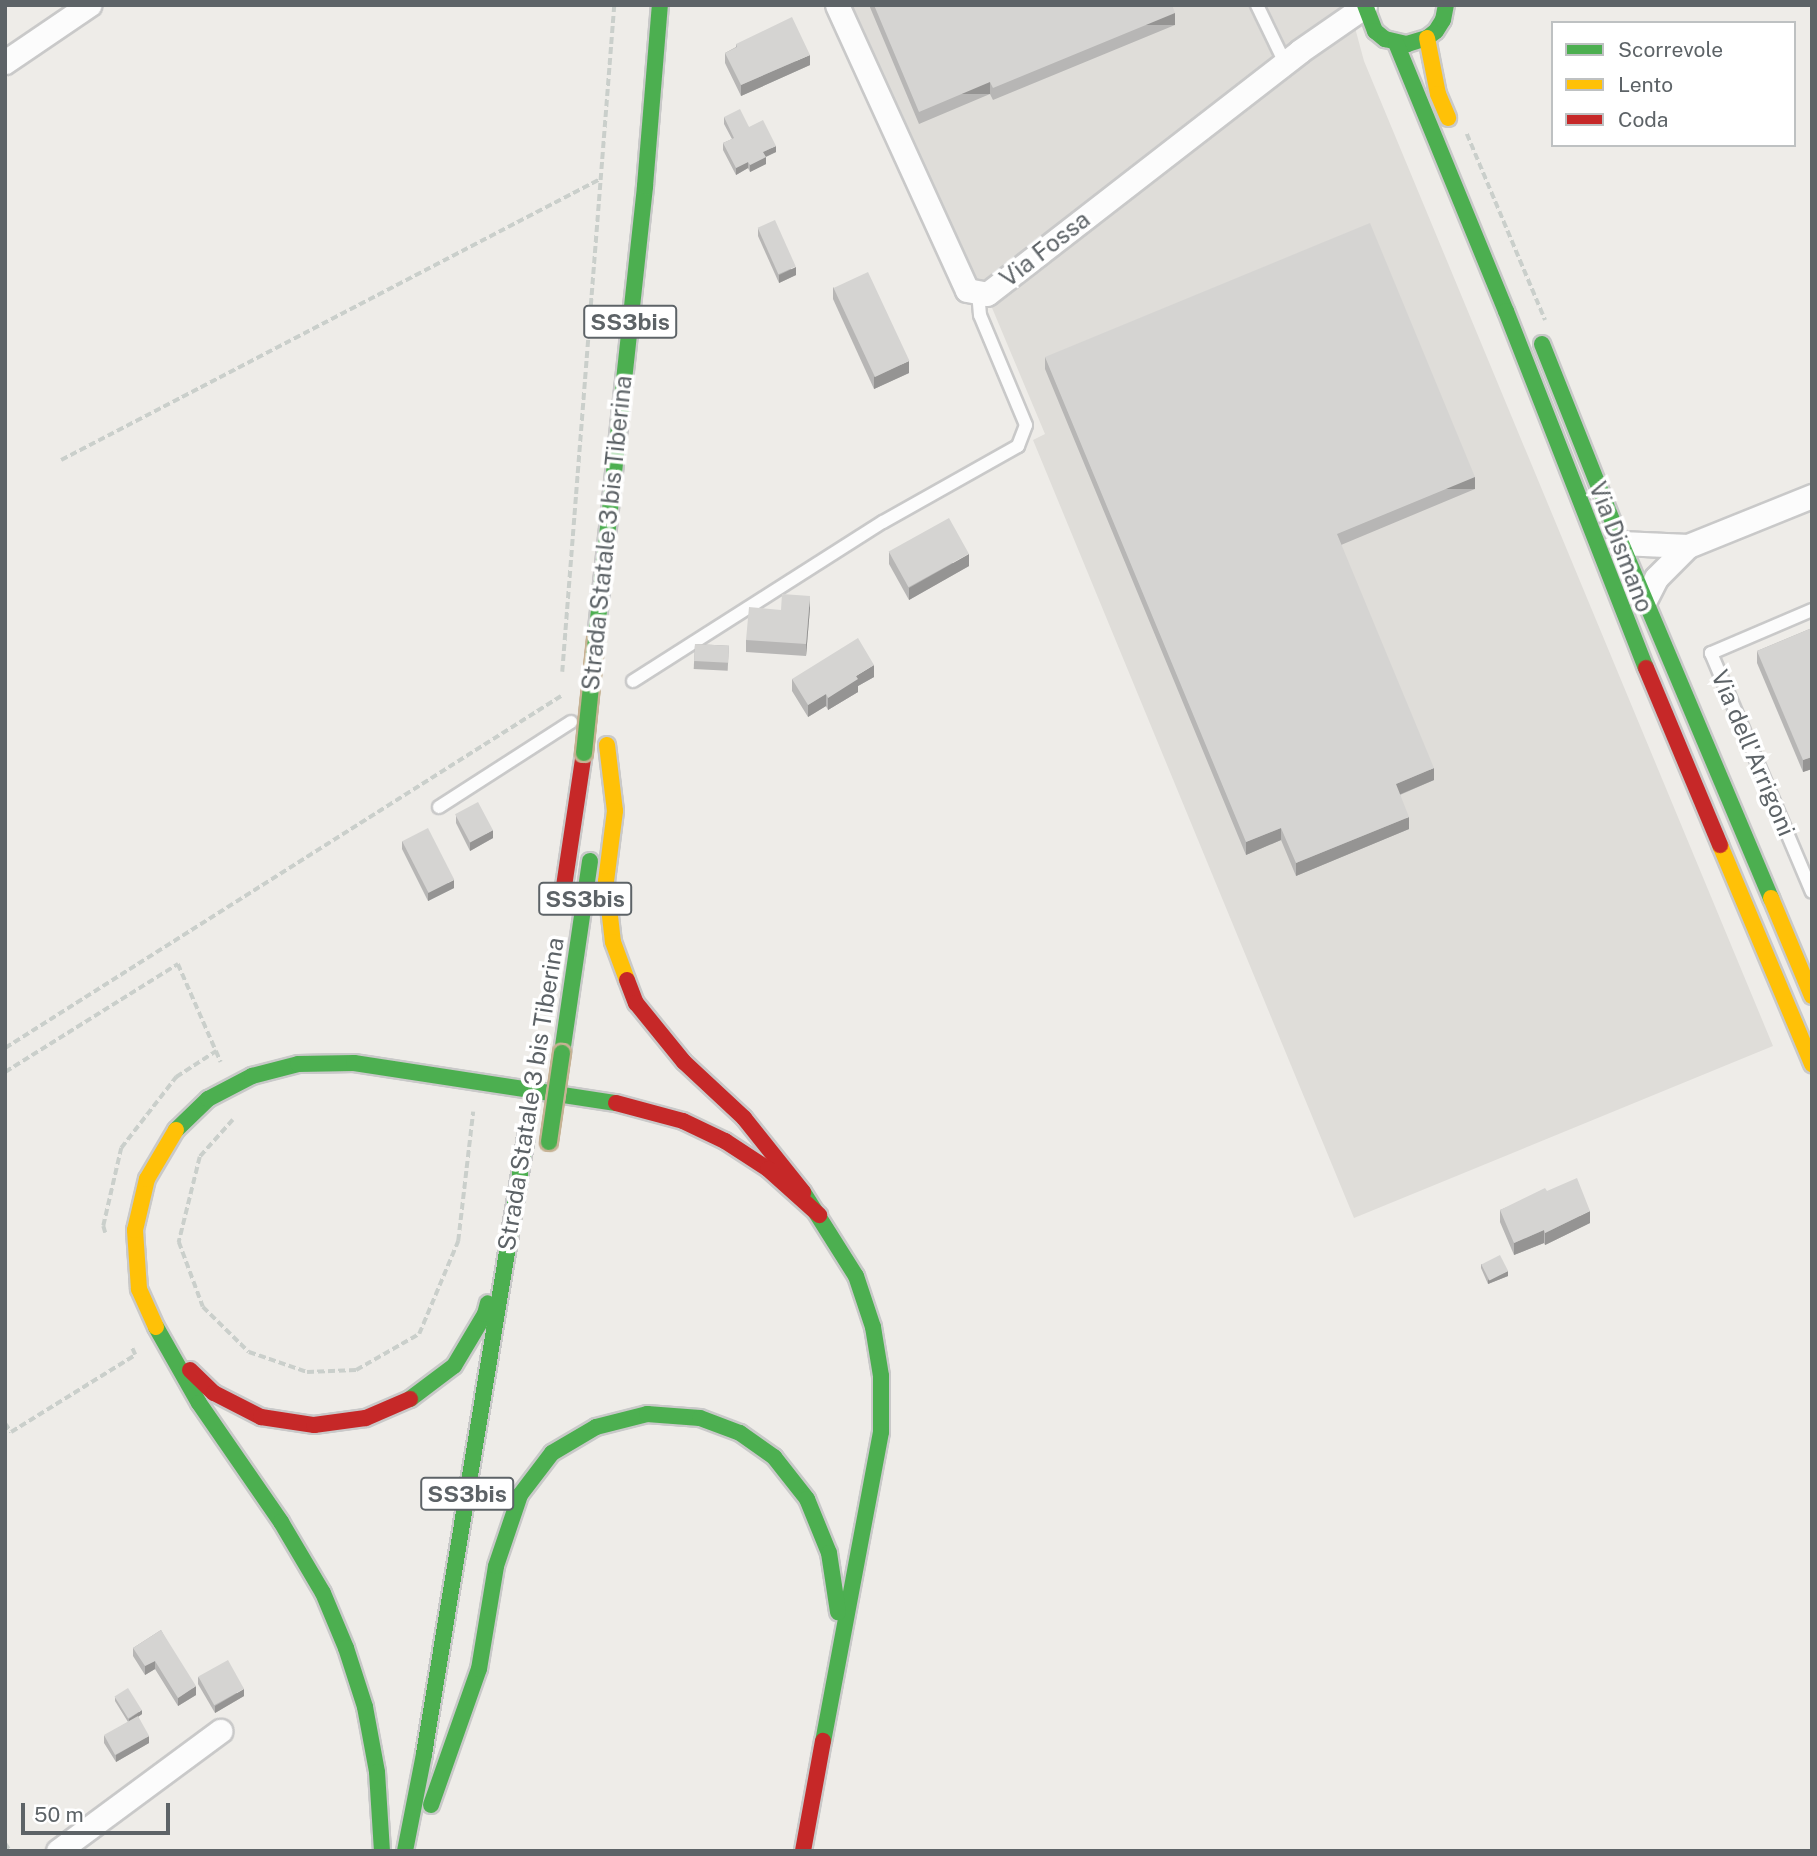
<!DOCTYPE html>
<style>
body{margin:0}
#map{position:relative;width:1817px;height:1856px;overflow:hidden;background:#eeece8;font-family:"Public Sans",sans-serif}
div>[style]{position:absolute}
.industrial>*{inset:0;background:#dfddd9}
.path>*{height:3.5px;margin-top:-1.75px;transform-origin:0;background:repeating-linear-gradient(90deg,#cacfcb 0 7px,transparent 0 10.5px)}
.roads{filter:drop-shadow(2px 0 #c9c9c9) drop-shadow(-2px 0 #c9c9c9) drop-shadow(0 2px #c9c9c9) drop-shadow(0 -2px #c9c9c9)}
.lane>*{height:12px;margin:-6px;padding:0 6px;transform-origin:6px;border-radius:6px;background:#fcfcfc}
.street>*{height:23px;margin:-11.5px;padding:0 11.5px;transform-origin:11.5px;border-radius:11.5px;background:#fcfcfc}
.fast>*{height:16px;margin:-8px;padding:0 8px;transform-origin:8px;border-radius:8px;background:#4caf50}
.slow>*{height:16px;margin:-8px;padding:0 8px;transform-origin:8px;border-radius:8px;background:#ffc107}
.jam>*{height:16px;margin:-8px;padding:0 8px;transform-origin:8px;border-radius:8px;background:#c62828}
.bridges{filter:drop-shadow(2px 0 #c6b294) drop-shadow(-2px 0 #c6b294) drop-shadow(0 2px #c6b294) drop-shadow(0 -2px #c6b294)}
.fast-bridge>*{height:16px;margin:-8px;padding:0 8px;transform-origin:8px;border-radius:8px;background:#4caf50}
.wall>*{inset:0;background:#b7b6b5;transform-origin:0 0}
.shaded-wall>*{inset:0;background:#959493;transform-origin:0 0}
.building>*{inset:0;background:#d5d4d2;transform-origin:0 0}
span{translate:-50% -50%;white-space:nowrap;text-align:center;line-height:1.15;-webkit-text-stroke:7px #fff;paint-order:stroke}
.shield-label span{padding:2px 5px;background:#fff;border:2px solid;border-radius:5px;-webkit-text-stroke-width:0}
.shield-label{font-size:23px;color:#5d6367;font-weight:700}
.street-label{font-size:24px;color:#5d6367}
.frame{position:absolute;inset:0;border:7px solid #5d6367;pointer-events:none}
.legend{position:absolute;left:1551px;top:21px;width:245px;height:126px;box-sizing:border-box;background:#fff;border:2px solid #bec1c2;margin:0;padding:9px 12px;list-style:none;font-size:21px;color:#5d6367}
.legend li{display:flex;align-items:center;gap:14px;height:35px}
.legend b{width:35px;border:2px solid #bec1c2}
.scale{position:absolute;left:21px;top:1803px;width:149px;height:32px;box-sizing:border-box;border:4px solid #5d6367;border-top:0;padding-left:9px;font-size:21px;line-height:24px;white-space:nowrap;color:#5d6367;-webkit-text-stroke:5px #fff;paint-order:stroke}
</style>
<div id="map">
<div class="industrial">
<i style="clip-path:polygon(848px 5px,1354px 5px,1354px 24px,1364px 61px,1773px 1046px,1354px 1218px,1033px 440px,1045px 434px,990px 303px,950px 229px)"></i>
</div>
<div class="path">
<i style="left:1467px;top:134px;width:202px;rotate:67.2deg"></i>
<i style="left:61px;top:460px;width:608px;rotate:-27.53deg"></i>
<i style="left:562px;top:672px;width:669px;rotate:-85.54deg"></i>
<i style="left:5px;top:1048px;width:658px;rotate:-32.34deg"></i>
<i style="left:5px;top:1072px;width:204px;rotate:-32deg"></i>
<i style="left:178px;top:964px;width:95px;rotate:66.4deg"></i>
<i style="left:233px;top:1120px;width:50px;rotate:131.7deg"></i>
<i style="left:200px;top:1157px;width:88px;rotate:103.9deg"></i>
<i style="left:179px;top:1242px;width:69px;rotate:69.7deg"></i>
<i style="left:203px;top:1307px;width:64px;rotate:44.4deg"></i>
<i style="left:249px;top:1352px;width:61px;rotate:19deg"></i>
<i style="left:307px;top:1372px;width:49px;rotate:-2.3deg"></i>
<i style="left:356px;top:1370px;width:73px;rotate:-29.7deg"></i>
<i style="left:419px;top:1334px;width:101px;rotate:-67.2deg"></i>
<i style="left:458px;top:1241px;width:130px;rotate:-83.4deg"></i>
<i style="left:105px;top:1233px;width:7px;rotate:-106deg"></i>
<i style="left:103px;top:1226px;width:80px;rotate:-77deg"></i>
<i style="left:121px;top:1148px;width:90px;rotate:-52.2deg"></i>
<i style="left:176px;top:1077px;width:48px;rotate:-33deg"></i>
<i style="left:216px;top:1051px;width:12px;rotate:66deg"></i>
<i style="left:5px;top:1423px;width:11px;rotate:56deg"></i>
<i style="left:11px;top:1432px;width:146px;rotate:-31.8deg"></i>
<i style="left:135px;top:1355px;width:10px;rotate:-114deg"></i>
<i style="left:5px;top:1843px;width:9px;rotate:58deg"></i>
</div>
<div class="roads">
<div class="lane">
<i style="left:1257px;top:5px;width:64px;rotate:64.2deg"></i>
<i style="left:1812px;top:610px;width:110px;rotate:156.9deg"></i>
<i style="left:1711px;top:653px;width:259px;rotate:67.1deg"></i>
<i style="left:633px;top:681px;width:296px;rotate:-32.5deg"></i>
<i style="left:883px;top:522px;width:155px;rotate:-29.4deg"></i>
<i style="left:1018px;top:446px;width:22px;rotate:-69deg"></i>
<i style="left:1026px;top:425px;width:119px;rotate:-112.7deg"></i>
<i style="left:980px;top:315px;width:23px;rotate:-95deg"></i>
<i style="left:439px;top:807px;width:157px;rotate:-32.8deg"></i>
</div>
<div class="street">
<i style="left:837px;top:5px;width:313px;rotate:65.5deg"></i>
<i style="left:967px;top:290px;width:20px;rotate:11deg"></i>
<i style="left:987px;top:294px;width:396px;rotate:-37.8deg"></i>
<i style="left:1300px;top:51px;width:79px;rotate:-34.7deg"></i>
<i style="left:5px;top:62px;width:102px;rotate:-34.2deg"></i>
<i style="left:1621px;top:543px;width:67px;rotate:2.6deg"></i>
<i style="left:1688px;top:546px;width:134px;rotate:-22deg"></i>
<i style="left:1645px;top:600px;width:25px;rotate:-63deg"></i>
<i style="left:1656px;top:578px;width:45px;rotate:-45deg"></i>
<i style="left:58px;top:1851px;width:202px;rotate:-36.5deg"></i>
</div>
<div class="fast">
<i style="left:1365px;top:5px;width:28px;rotate:69deg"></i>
<i style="left:1375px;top:31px;width:13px;rotate:39deg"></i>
<i style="left:1385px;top:39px;width:23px;rotate:13deg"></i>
<i style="left:1407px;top:44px;width:21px;rotate:-17deg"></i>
<i style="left:1427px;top:38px;width:11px;rotate:-38deg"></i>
<i style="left:1436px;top:31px;width:13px;rotate:-58deg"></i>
<i style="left:1443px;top:20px;width:15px;rotate:-79deg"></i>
<i style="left:1396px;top:43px;width:290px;rotate:67.7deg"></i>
<i style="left:1506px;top:311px;width:383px;rotate:68.6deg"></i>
<i style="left:1542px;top:344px;width:214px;rotate:68.3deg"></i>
<i style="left:1621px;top:543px;width:385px;rotate:67.1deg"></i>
<i style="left:596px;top:638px;width:455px;rotate:-83.8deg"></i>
<i style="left:645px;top:186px;width:182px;rotate:-85.3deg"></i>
<i style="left:562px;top:1053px;width:194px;rotate:-81.7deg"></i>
<i style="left:176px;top:1130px;width:45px;rotate:-44.1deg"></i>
<i style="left:208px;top:1099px;width:50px;rotate:-27.6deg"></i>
<i style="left:252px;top:1076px;width:48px;rotate:-14.6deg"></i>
<i style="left:298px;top:1064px;width:56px;rotate:-1deg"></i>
<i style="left:354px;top:1063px;width:265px;rotate:8.7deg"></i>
<i style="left:803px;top:1192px;width:99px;rotate:57.8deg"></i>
<i style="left:856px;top:1276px;width:54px;rotate:71.6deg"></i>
<i style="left:873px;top:1327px;width:50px;rotate:80.7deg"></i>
<i style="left:881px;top:1376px;width:56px;rotate:90deg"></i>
<i style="left:881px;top:1432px;width:314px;rotate:100.6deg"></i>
<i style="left:156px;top:1327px;width:87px;rotate:60.5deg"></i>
<i style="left:199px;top:1403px;width:145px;rotate:55.4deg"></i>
<i style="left:281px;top:1522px;width:82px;rotate:59.4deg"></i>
<i style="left:323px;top:1593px;width:60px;rotate:67.3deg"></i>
<i style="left:346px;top:1648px;width:62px;rotate:72.1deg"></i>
<i style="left:365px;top:1707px;width:66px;rotate:79.5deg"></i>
<i style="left:377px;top:1772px;width:79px;rotate:86.4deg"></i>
<i style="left:410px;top:1399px;width:55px;rotate:-36.9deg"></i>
<i style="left:454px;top:1366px;width:61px;rotate:-59.2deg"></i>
<i style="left:485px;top:1314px;width:11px;rotate:-75deg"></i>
<i style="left:431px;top:1805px;width:144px;rotate:-70.6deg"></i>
<i style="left:479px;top:1669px;width:104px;rotate:-80.6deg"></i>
<i style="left:496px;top:1566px;width:75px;rotate:-71.3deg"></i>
<i style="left:520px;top:1495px;width:53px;rotate:-52.7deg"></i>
<i style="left:552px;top:1453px;width:51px;rotate:-30.6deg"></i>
<i style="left:596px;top:1427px;width:53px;rotate:-14.3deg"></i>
<i style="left:647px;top:1414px;width:53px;rotate:4.3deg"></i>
<i style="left:700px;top:1418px;width:43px;rotate:20.6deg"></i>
<i style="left:740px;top:1433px;width:42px;rotate:35.2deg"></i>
<i style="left:774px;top:1457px;width:53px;rotate:51.8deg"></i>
<i style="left:807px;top:1499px;width:58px;rotate:67.8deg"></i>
<i style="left:829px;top:1553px;width:60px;rotate:81.3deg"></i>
<i style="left:405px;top:1851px;width:99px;rotate:-78.9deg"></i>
<i style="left:424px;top:1754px;width:625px;rotate:-80.61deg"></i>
</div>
<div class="slow">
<i style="left:1427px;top:38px;width:57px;rotate:78.9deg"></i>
<i style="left:1438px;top:94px;width:26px;rotate:67deg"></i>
<i style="left:607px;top:745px;width:66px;rotate:83.1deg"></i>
<i style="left:615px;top:811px;width:71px;rotate:97.3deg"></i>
<i style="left:606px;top:881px;width:61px;rotate:83.5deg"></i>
<i style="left:613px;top:942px;width:40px;rotate:69.8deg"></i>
<i style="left:1720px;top:845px;width:238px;rotate:67.2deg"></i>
<i style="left:1771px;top:898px;width:106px;rotate:67.3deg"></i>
<i style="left:156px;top:1327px;width:42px;rotate:-114.1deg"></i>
<i style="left:139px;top:1289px;width:59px;rotate:-93.9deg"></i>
<i style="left:135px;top:1230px;width:52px;rotate:-76.8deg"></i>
<i style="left:147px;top:1179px;width:57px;rotate:-59.4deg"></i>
</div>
<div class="jam">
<i style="left:1646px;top:668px;width:192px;rotate:67.3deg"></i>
<i style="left:563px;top:893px;width:142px;rotate:-81.5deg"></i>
<i style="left:627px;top:980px;width:25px;rotate:69deg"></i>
<i style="left:636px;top:1003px;width:76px;rotate:50.9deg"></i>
<i style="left:684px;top:1062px;width:82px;rotate:43deg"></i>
<i style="left:744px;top:1118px;width:95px;rotate:51.4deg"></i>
<i style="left:616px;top:1103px;width:69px;rotate:15deg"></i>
<i style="left:683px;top:1121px;width:47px;rotate:25.5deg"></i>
<i style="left:725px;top:1141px;width:51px;rotate:33.1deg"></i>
<i style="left:768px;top:1169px;width:69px;rotate:42deg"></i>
<i style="left:190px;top:1370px;width:33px;rotate:44deg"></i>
<i style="left:214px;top:1393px;width:53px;rotate:27.1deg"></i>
<i style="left:261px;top:1417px;width:54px;rotate:8.6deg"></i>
<i style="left:314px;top:1425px;width:52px;rotate:-7.7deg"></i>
<i style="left:366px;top:1418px;width:48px;rotate:-23.4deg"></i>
<i style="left:803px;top:1851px;width:112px;rotate:-79.7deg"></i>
</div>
</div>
<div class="bridges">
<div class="fast-bridge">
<i style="left:584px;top:753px;width:116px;rotate:-84deg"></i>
<i style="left:549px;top:1142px;width:90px;rotate:-81.7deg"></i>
</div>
</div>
<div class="wall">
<i style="clip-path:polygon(869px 5px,1172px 5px,1175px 25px,993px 100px,990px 94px,919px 124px)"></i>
<i style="clip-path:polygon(736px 44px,810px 65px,741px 96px,725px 63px,725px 53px,736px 47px)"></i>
<i style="clip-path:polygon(724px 117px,749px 127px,776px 152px,766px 157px,766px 164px,750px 172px,748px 168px,736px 175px,723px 150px,723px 143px,732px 139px,724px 124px)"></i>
<i style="clip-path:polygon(758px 228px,796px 275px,779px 283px,758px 236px)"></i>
<i style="clip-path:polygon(833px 287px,909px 373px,874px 389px,833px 299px)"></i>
<i style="clip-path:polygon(1045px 357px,1475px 489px,1341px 545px,1434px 780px,1400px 795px,1409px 829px,1296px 876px,1281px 840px,1246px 855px,1045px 369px)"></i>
<i style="clip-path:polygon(889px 552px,969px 566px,909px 600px,889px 564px)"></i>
<i style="clip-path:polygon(810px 608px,806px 656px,746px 652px,746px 640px,781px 610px)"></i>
<i style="clip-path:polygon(1812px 628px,1812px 769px,1803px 772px,1757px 663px,1757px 651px)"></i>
<i style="left:695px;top:644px;width:34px;height:25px;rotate:3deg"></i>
<i style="clip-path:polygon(874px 677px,858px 686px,858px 692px,828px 710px,826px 706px,808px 717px,792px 691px,792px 679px)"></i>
<i style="clip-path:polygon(456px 815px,493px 838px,470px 851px,456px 823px)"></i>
<i style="clip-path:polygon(402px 841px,454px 888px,428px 901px,402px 849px)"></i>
<i style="clip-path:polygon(1547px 1191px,1590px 1223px,1545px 1245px,1544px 1243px,1514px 1255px,1500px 1222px,1500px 1210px)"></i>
<i style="clip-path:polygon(1481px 1264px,1508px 1276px,1488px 1284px,1481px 1268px)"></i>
<i style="clip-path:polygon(161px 1630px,196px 1695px,178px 1706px,155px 1669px,145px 1675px,133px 1656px,133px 1648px)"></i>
<i style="clip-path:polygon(198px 1677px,244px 1696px,215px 1713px,198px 1684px)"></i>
<i style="clip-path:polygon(115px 1697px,142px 1714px,138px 1717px,149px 1743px,116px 1762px,104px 1743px,104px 1736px,128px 1722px,115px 1701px)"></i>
</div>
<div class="shaded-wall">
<i style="left:1175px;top:13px;width:12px;height:197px;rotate:90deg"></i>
<i style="clip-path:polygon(810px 55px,810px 65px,741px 96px,741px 85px)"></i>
<i style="left:990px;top:82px;width:12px;height:77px;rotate:90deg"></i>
<i style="clip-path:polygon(776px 146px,776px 152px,763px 158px,763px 152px)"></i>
<i style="clip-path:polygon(766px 157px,766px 164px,750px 172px,750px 165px)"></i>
<i style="clip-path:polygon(748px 162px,748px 168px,736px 175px,736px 168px)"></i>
<i style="clip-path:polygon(796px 267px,796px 275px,779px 283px,779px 275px)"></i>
<i style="clip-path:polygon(909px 361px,909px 373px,874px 389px,874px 377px)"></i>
<i style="left:1475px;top:477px;width:12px;height:149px;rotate:90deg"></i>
<i style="clip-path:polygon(969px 554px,969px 566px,909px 600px,909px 588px)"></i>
<i style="clip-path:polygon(810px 596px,810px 608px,806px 656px,806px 644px)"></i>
<i style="clip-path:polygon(874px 665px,874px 677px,858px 686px,858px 692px,828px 710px,828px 698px,856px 676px)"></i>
<i style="clip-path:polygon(826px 694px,826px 706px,808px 717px,808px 705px)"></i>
<i style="clip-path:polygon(1812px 757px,1812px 769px,1803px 772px,1803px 760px)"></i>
<i style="clip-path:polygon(1434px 768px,1434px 780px,1396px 796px,1396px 784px)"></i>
<i style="clip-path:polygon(1409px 817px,1409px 829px,1296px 876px,1296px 863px)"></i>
<i style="clip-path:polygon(1281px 828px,1281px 840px,1246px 855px,1246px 842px)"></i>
<i style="clip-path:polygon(493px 830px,493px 838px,470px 851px,470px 842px)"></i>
<i style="clip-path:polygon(454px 880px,454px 888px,428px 901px,428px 893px)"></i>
<i style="clip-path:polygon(1590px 1211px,1590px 1223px,1545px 1245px,1545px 1233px)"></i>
<i style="clip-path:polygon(1544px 1230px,1544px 1243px,1514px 1255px,1514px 1243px)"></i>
<i style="clip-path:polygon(1508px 1271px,1508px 1276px,1488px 1284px,1488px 1280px)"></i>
<i style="clip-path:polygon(155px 1661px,155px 1669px,145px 1675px,145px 1666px)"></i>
<i style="clip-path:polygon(196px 1686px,196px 1695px,178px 1706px,178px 1698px)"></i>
<i style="clip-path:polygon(244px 1689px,244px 1696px,215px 1713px,215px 1706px)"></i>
<i style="clip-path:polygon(142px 1710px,142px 1714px,129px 1723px,129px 1719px)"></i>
<i style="clip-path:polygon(149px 1736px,149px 1743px,116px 1762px,116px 1755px)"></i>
</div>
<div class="building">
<i style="clip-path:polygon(874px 5px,1172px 5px,1175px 13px,993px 88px,990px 82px,919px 112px)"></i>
<i style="clip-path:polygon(792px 17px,810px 55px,741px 85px,725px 53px,737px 47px,736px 44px)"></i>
<i style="clip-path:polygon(740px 109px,749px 127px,763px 120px,776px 146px,763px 152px,766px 157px,750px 165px,748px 162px,736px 168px,723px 143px,734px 138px,724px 117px)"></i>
<i style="left:775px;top:220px;width:51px;height:19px;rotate:66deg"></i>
<i style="clip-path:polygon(1370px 223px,1475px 477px,1337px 534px,1434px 768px,1396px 784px,1409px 817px,1296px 863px,1281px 828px,1246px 842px,1045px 357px)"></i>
<i style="left:868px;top:272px;width:98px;height:38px;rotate:65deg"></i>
<i style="left:949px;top:518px;width:41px;height:69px;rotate:61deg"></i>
<i style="clip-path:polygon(782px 594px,810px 596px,806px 644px,746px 640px,749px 607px,781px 610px)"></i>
<i style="clip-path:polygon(1812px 628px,1812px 757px,1803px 760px,1757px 651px)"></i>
<i style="clip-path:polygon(858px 638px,874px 665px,856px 676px,858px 679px,828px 698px,826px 694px,808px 705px,792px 679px)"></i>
<i style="left:695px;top:644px;width:34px;height:17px;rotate:3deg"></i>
<i style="left:478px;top:802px;width:32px;height:26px;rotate:62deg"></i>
<i style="left:428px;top:828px;width:58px;height:29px;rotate:63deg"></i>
<i style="clip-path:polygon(1577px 1178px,1590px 1211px,1545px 1233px,1544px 1230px,1514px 1243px,1500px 1210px,1545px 1188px,1547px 1191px)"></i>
<i style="left:1500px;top:1255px;width:18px;height:21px;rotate:63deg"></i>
<i style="clip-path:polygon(161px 1630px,196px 1686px,178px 1698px,155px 1661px,145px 1666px,133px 1648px)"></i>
<i style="left:228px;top:1660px;width:33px;height:34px;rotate:61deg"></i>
<i style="left:128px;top:1688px;width:26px;height:16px;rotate:58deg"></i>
<i style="left:138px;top:1716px;width:23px;height:39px;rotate:61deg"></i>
</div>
<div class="shield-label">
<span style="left:630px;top:322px">SS3bis</span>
<span style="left:585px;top:899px">SS3bis</span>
<span style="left:467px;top:1494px">SS3bis</span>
</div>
<div class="street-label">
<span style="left:1045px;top:249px;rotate:-38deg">Via Fossa</span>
<span style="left:607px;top:533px;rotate:-84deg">Strada Statale 3 bis Tiberina</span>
<span style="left:1621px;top:547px;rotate:69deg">Via Dismano</span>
<span style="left:1753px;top:753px;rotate:67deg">Via dell'Arrigoni</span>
<span style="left:531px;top:1094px;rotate:-81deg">Strada Statale 3 bis Tiberina</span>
</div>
<div class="frame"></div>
<ul class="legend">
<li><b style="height:9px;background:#4caf50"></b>Scorrevole</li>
<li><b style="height:9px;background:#ffc107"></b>Lento</li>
<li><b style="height:9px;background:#c62828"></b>Coda</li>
</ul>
<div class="scale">50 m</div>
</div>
